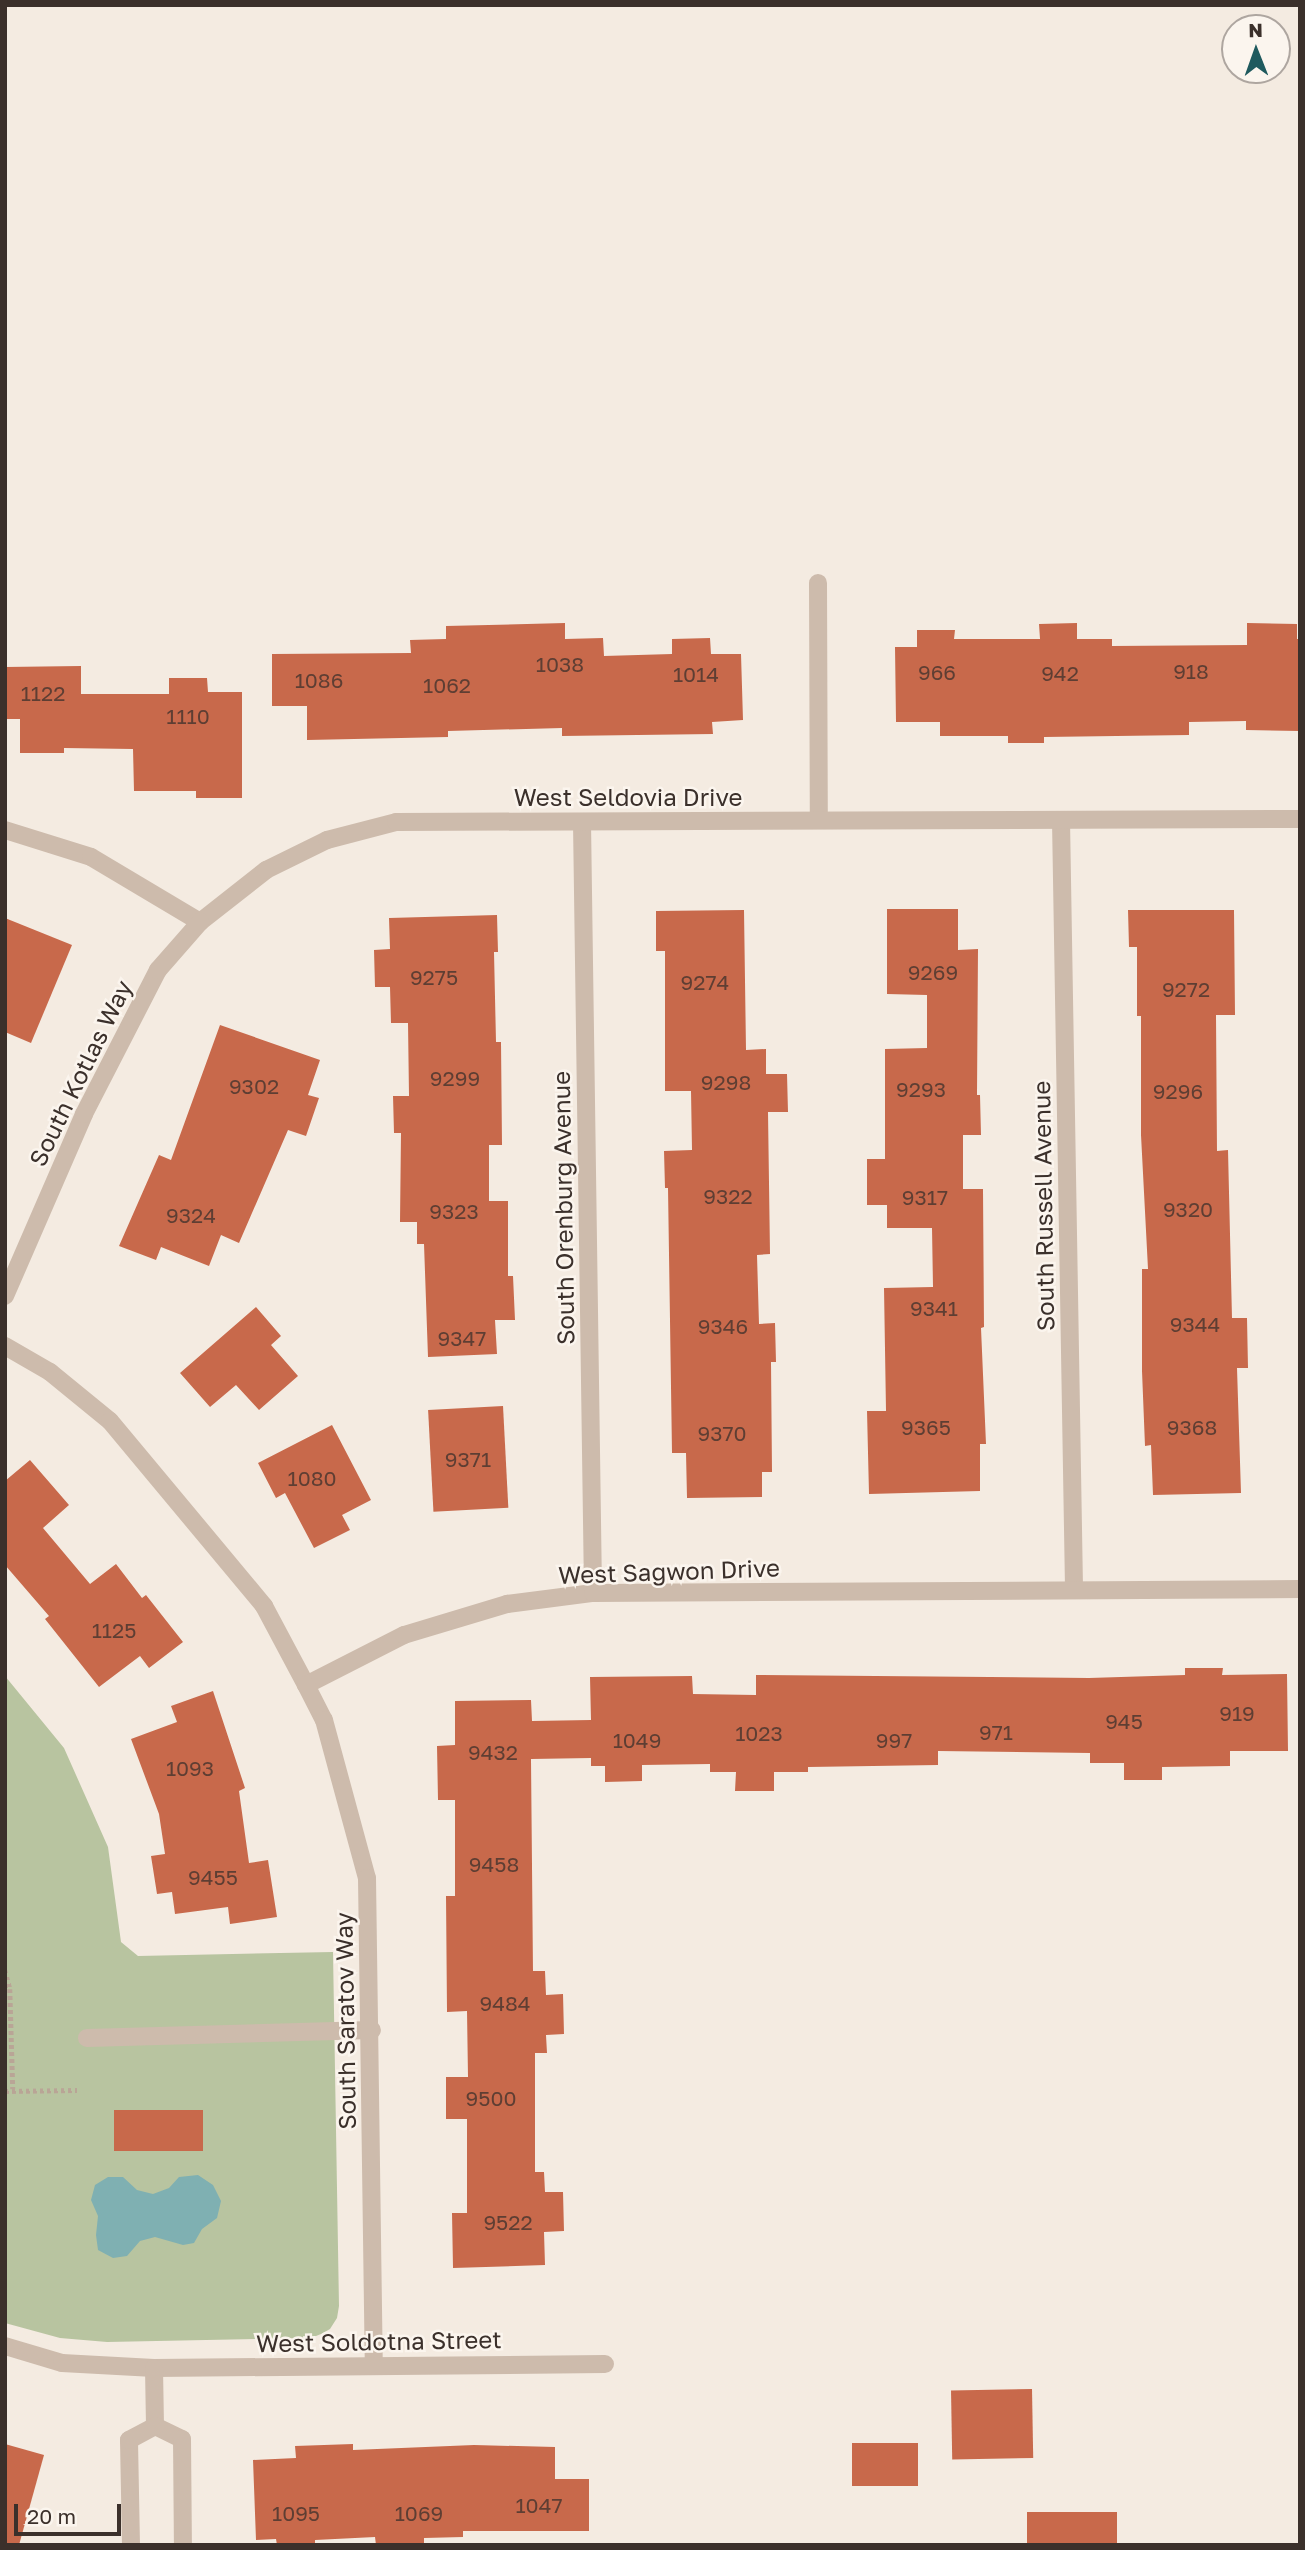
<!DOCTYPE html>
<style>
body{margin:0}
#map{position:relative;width:1305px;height:2550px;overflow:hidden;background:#f4ebe1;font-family:"Golos Text",sans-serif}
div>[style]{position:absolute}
.green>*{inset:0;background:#b8c4a0}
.water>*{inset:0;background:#7fb0b2}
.building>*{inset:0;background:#c8694b;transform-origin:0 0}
.path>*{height:4.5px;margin-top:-2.25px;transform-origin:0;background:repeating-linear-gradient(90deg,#b9a596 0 3.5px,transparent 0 7px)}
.lane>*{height:18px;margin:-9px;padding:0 9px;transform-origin:9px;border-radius:9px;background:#cdbbac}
.street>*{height:18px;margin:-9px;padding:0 9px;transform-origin:9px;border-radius:9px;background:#cdbbac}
span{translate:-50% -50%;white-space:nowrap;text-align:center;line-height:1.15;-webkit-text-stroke:5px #fbf5ee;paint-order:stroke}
.number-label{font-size:21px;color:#5e3e33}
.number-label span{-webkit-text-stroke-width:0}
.street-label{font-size:24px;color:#3b302b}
.frame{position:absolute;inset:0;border:7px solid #3b302b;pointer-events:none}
.north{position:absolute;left:1221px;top:14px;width:70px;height:70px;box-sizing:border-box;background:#fbf5ee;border:2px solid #aea6a0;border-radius:50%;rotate:359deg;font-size:19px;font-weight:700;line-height:28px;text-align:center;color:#3b302b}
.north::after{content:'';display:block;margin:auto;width:24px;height:32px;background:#1f5a5e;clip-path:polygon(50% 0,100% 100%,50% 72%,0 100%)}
.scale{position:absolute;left:14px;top:2504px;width:107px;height:32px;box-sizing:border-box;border:4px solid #3b302b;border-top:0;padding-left:9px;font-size:21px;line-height:24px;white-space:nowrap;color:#3b302b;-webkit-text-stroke:5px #fbf5ee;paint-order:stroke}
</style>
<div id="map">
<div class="green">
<i style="clip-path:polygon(5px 1676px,64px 1748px,108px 1847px,121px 1942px,138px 1956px,333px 1952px,339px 2306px,337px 2318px,330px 2329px,321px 2334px,311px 2338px,107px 2342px,60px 2338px,5px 2323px)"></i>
</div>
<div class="water">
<i style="clip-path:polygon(198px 2175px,213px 2185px,221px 2201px,217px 2218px,202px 2229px,194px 2243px,183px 2245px,155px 2237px,140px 2241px,127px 2256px,113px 2258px,98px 2250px,96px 2235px,98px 2216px,91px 2200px,95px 2185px,108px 2177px,123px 2177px,137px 2190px,153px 2194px,169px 2188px,179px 2177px)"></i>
</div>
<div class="building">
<i style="clip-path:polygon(565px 623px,565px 639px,603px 638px,604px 656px,672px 654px,672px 639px,710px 638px,711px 654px,741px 654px,743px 720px,712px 722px,713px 734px,562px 736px,562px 728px,448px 731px,448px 737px,307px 740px,307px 706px,272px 706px,272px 654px,411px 653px,410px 640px,446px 639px,446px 626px)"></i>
<i style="clip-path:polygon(1077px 623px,1077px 639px,1112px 639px,1112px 646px,1247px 645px,1247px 623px,1297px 624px,1297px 639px,1300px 639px,1300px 731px,1246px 730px,1246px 721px,1189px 722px,1189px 735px,1044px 737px,1044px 743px,1008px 743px,1008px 736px,940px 736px,940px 722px,896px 722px,895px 647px,917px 647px,917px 630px,955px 630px,954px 639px,1040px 639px,1039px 624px)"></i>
<i style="clip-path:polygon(81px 666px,81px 694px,169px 694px,169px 678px,207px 678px,208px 692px,242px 692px,242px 798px,196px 798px,196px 791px,134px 791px,133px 749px,64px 748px,64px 753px,20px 753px,20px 719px,5px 719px,5px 667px)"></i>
<i style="clip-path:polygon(887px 909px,958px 909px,958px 950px,978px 949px,977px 1095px,980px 1095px,981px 1135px,963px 1135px,963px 1189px,983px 1189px,984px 1327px,981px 1328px,986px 1444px,980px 1444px,980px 1491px,869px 1494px,867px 1411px,886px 1411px,884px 1288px,933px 1287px,932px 1228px,887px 1228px,887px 1205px,867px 1205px,867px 1159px,885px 1159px,885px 1049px,927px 1048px,927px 995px,887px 994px)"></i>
<i style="clip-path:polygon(744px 910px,746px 1050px,766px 1049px,766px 1074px,787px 1074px,788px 1112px,768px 1112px,770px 1254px,757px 1255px,759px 1324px,775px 1323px,776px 1362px,771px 1362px,772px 1472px,762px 1472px,762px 1497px,687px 1498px,686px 1453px,672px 1453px,668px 1188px,665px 1188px,664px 1151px,692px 1150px,691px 1091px,665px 1091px,665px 951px,656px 951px,656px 911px)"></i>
<i style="clip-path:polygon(1128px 910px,1234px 910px,1235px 1015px,1216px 1015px,1217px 1151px,1228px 1150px,1232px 1318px,1247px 1318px,1248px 1368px,1237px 1368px,1241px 1493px,1153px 1495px,1151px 1445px,1145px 1446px,1142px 1371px,1142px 1269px,1148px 1269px,1141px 1135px,1141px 1016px,1137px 1016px,1137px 947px,1129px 947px)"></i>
<i style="clip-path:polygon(497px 915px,498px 952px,494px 952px,496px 1042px,501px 1042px,502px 1145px,489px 1145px,489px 1201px,508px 1201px,508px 1276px,513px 1276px,515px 1320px,495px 1320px,497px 1354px,428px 1357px,424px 1244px,417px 1244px,417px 1222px,400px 1222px,401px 1133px,394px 1133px,393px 1096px,409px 1096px,408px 1023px,391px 1023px,390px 987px,375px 987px,374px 950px,390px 949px,389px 918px)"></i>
<i style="clip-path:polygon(5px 918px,72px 945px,31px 1043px,5px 1032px)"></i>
<i style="clip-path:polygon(220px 1025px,320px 1060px,308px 1095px,319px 1098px,306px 1136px,288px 1130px,239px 1243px,221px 1235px,209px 1266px,161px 1247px,156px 1260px,119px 1246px,159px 1155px,171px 1160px)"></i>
<i style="clip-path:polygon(256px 1307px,281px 1336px,271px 1345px,298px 1376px,259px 1410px,236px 1385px,210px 1407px,180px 1373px)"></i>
<i style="left:503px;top:1406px;width:102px;height:75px;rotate:87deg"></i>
<i style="clip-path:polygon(332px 1425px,371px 1500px,342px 1515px,350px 1530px,314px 1548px,285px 1493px,276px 1498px,258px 1463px)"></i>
<i style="clip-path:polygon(30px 1460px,69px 1505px,43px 1528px,90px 1584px,116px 1564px,142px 1598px,146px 1595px,183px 1642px,149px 1668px,140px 1656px,99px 1687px,45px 1619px,49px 1616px,5px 1565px,5px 1481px)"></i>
<i style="clip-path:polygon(1185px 1668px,1223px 1668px,1222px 1675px,1287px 1674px,1288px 1751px,1230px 1751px,1230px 1766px,1162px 1767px,1162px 1780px,1124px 1780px,1124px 1763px,1090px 1763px,1090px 1753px,938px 1751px,938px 1765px,808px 1767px,808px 1772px,774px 1772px,774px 1791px,735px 1791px,736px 1772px,710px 1772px,710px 1764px,642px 1765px,642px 1781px,605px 1782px,605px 1766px,591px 1766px,591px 1758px,531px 1759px,533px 1971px,545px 1971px,546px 1995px,563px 1994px,564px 2034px,546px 2035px,547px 2053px,535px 2053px,535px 2172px,544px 2172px,545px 2192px,563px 2192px,564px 2231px,544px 2232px,545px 2265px,453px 2268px,452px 2213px,467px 2213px,467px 2119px,446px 2119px,446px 2077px,468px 2077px,467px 2011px,447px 2012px,446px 1896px,455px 1896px,455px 1800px,438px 1800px,437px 1746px,455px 1745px,455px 1701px,531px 1700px,532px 1721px,591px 1720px,590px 1677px,692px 1676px,693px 1694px,756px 1695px,756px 1675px,1089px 1678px,1185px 1675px)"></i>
<i style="clip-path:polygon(213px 1691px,245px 1788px,239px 1791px,249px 1863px,268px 1860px,277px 1917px,230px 1924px,228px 1907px,175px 1914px,172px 1892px,157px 1894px,151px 1856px,165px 1854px,159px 1814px,131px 1739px,177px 1722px,171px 1706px)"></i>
<i style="left:203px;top:2110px;width:41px;height:89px;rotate:90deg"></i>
<i style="left:1032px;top:2389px;width:69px;height:81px;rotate:89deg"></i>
<i style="left:852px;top:2443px;width:66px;height:43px"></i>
<i style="clip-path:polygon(5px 2444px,44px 2455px,19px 2545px,5px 2545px)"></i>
<i style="clip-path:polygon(353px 2444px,353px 2450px,474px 2445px,555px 2447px,555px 2479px,589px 2479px,589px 2531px,463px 2531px,463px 2537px,424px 2538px,424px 2545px,376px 2545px,375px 2537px,315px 2540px,315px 2545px,277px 2545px,276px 2539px,256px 2540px,253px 2460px,296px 2458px,295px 2446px)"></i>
<i style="left:1117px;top:2512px;width:33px;height:90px;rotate:90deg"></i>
</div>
<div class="path">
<i style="left:5px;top:1970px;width:20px;rotate:75deg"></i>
<i style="left:10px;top:1989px;width:100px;rotate:88.3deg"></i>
<i style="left:5px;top:2091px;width:72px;rotate:-0.8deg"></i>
</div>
<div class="lane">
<i style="left:87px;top:2038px;width:285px;rotate:-1.6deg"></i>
</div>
<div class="street">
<i style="left:818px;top:583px;width:237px;rotate:89.8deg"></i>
<i style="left:1061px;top:820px;width:770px;rotate:89.03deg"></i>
<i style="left:582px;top:822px;width:771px;rotate:89.18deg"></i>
<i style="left:5px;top:830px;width:90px;rotate:17.4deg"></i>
<i style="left:91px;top:857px;width:127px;rotate:30.8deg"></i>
<i style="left:200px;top:922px;width:84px;rotate:-38.2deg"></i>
<i style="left:266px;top:870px;width:68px;rotate:-26.2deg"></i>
<i style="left:327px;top:840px;width:71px;rotate:-14.6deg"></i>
<i style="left:396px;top:822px;width:904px;rotate:-0.19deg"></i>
<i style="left:5px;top:1296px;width:198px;rotate:-66.5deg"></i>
<i style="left:84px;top:1114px;width:162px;rotate:-62.8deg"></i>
<i style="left:158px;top:970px;width:64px;rotate:-48.8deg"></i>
<i style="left:5px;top:1346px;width:52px;rotate:30deg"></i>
<i style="left:50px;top:1372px;width:77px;rotate:39.2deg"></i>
<i style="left:110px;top:1421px;width:241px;rotate:50.2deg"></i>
<i style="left:264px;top:1606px;width:89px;rotate:62deg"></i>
<i style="left:306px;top:1685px;width:110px;rotate:-27deg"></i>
<i style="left:404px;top:1635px;width:108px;rotate:-16.8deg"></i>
<i style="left:507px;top:1604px;width:87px;rotate:-7.3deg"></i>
<i style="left:593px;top:1593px;width:707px;rotate:-0.32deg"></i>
<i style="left:306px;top:1685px;width:39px;rotate:63deg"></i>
<i style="left:324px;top:1720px;width:164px;rotate:74.8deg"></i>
<i style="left:367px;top:1878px;width:488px;rotate:89.2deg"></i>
<i style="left:5px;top:2346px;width:59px;rotate:16.6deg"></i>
<i style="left:62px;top:2363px;width:92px;rotate:3.1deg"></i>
<i style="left:154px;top:2368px;width:451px;rotate:-0.5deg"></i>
<i style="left:154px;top:2368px;width:58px;rotate:89deg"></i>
<i style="left:155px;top:2426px;width:30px;rotate:26deg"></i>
<i style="left:182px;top:2439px;width:106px;rotate:89.5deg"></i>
<i style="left:131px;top:2545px;width:105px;rotate:-91.1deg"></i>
<i style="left:129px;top:2440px;width:30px;rotate:-28deg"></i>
</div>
<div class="number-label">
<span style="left:560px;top:664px">1038</span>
<span style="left:1191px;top:671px">918</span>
<span style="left:937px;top:672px">966</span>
<span style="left:1060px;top:673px">942</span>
<span style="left:696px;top:674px">1014</span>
<span style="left:319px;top:680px">1086</span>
<span style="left:447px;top:685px">1062</span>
<span style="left:43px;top:693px">1122</span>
<span style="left:188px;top:716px">1110</span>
<span style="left:933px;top:972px">9269</span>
<span style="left:434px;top:977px">9275</span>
<span style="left:705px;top:982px">9274</span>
<span style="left:1186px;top:989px">9272</span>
<span style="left:455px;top:1078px">9299</span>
<span style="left:726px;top:1082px">9298</span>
<span style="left:254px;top:1086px">9302</span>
<span style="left:921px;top:1089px">9293</span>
<span style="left:1178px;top:1091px">9296</span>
<span style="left:728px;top:1196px">9322</span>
<span style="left:925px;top:1197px">9317</span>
<span style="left:1188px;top:1209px">9320</span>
<span style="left:454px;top:1211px">9323</span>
<span style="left:191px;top:1215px">9324</span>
<span style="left:934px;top:1308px">9341</span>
<span style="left:1195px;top:1324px">9344</span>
<span style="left:723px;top:1326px">9346</span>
<span style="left:462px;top:1338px">9347</span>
<span style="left:926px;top:1427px">9365</span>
<span style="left:1192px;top:1427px">9368</span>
<span style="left:722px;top:1433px">9370</span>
<span style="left:468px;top:1459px">9371</span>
<span style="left:312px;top:1478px">1080</span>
<span style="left:114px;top:1630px">1125</span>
<span style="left:1237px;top:1713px">919</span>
<span style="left:1124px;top:1721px">945</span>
<span style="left:996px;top:1732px">971</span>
<span style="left:759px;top:1733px">1023</span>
<span style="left:637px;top:1740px">1049</span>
<span style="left:894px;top:1740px">997</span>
<span style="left:493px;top:1752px">9432</span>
<span style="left:190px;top:1768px">1093</span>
<span style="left:494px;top:1864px">9458</span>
<span style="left:213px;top:1877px">9455</span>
<span style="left:505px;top:2003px">9484</span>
<span style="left:491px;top:2098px">9500</span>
<span style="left:508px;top:2222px">9522</span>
<span style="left:539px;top:2505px">1047</span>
<span style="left:296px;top:2513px">1095</span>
<span style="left:419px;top:2513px">1069</span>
</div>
<div class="street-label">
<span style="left:628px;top:797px">West Seldovia Drive</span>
<span style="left:80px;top:1073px;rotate:-64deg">South Kotlas Way</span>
<span style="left:1043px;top:1206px;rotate:-91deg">South Russell Avenue</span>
<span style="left:563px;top:1208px;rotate:-91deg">South Orenburg Avenue</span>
<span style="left:669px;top:1571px;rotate:-2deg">West Sagwon Drive</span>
<span style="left:345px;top:2021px;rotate:-91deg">South Saratov Way</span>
<span style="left:379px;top:2341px;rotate:-1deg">West Soldotna Street</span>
</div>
<div class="frame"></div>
<div class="north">N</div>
<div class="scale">20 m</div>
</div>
